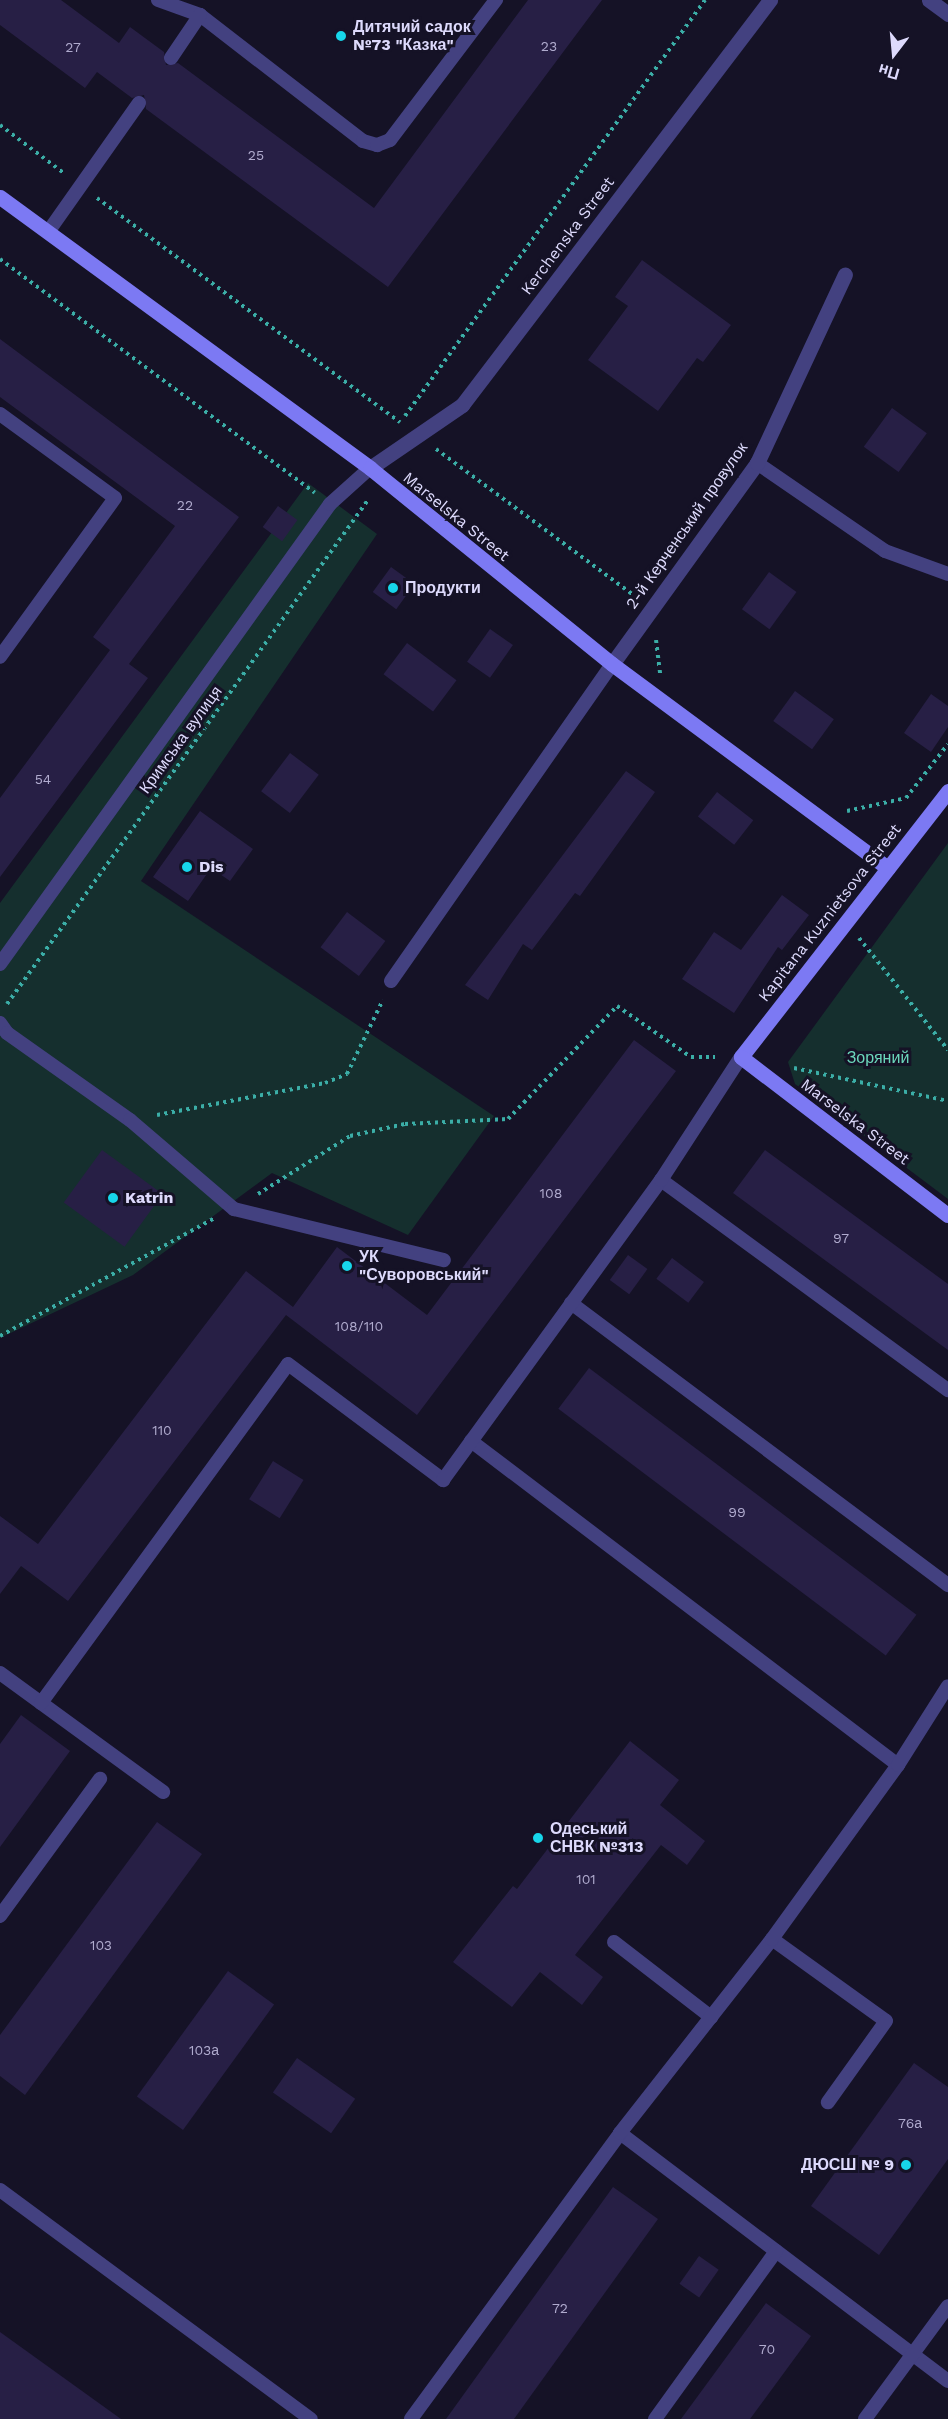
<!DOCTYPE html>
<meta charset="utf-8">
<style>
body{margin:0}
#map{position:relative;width:948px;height:2419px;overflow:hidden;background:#151226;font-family:"Work Sans",sans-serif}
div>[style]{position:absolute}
.green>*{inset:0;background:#152f2e}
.building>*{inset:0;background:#271f45;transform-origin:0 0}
.path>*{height:4px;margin-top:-2px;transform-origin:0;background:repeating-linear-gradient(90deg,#3baea7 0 3px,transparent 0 7.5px)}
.lane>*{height:14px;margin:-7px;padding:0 7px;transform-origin:7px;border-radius:7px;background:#434180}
.street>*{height:15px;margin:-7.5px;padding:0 7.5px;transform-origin:7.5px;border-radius:7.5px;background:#434180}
.secondary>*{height:15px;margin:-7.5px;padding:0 7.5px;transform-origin:7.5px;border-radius:7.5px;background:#7c79f3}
.dots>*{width:16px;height:16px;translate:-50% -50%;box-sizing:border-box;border:3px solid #151226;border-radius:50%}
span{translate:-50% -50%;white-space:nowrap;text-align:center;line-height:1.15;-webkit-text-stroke:6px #151226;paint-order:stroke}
.number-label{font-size:14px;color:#b0abce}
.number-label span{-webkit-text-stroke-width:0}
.poi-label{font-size:16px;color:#dddafc;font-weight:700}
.left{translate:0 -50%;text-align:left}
.right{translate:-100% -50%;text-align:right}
.street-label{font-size:16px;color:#dddafc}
.park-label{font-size:16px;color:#6bd6bb}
.north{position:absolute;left:864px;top:24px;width:60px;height:60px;-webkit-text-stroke:4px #151226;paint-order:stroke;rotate:196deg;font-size:16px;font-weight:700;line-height:24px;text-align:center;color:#dddafc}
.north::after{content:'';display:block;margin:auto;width:21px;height:27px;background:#dddafc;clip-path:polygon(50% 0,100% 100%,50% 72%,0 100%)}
</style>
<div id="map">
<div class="green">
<i style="clip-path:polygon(308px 483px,377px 534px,141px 881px,494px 1116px,408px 1235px,272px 1173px,133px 1275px,0 1338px,0 903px)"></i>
<i style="clip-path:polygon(948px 843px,948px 1199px,795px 1084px,788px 1062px)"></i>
</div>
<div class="building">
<i style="clip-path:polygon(0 0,61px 0,119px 43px,130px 27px,164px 52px,166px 65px,178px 63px,374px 208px,528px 0,602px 0,388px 287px,146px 109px,144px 95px,132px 98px,97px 72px,85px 88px,0 25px)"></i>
<i style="clip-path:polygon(642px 260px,731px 325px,703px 362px,697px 358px,658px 411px,588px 360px,628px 306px,615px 297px)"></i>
<i style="clip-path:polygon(0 339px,239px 517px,129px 664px,148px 678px,0 877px,0 798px,110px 650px,93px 637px,175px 526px,0 397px)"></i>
<i style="left:892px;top:408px;width:43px;height:48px;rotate:36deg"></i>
<i style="left:278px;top:506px;width:24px;height:26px;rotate:36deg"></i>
<i style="left:391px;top:567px;width:29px;height:31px;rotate:36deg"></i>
<i style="left:769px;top:572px;width:34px;height:46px;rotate:36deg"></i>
<i style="left:490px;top:629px;width:28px;height:40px;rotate:35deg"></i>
<i style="left:407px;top:643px;width:62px;height:39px;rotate:37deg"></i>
<i style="left:795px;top:691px;width:48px;height:37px;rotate:36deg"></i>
<i style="clip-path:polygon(931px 694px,948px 706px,948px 727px,931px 752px,904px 733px)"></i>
<i style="left:290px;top:753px;width:36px;height:48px;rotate:37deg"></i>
<i style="clip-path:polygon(626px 771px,655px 792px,580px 896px,575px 893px,532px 950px,523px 944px,488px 1000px,465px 985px)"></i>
<i style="left:717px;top:792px;width:46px;height:31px;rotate:38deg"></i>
<i style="clip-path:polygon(200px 811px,253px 849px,230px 881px,211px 868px,188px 901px,153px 877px)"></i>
<i style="clip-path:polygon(782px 895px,809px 915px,782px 950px,778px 947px,734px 1013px,682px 979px,714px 932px,741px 950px)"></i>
<i style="left:347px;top:912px;width:48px;height:44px;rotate:37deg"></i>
<i style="clip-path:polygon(634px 1040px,676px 1071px,417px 1415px,286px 1315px,68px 1601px,21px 1566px,0 1594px,0 1516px,38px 1544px,246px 1271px,293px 1307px,337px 1247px,427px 1315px)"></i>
<i style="left:102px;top:1150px;width:75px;height:65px;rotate:36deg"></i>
<i style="clip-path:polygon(765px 1150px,948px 1284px,948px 1350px,733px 1193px)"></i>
<i style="left:628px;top:1255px;width:24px;height:31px;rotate:36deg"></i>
<i style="left:672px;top:1258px;width:40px;height:26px;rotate:37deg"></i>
<i style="left:589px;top:1368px;width:410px;height:51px;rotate:37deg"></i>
<i style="left:273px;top:1461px;width:36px;height:45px;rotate:32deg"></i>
<i style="clip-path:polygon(21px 1715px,70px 1751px,0 1847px,0 1744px)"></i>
<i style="clip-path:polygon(630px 1741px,679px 1780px,660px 1805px,705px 1841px,687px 1865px,661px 1845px,575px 1955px,603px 1977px,582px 2005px,540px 1972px,512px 2007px,453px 1962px,513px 1886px,517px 1889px)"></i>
<i style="clip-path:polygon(157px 1822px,202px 1854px,25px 2095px,0 2076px,0 2035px)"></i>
<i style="left:228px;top:1971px;width:57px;height:155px;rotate:36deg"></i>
<i style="left:297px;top:2058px;width:71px;height:42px;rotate:35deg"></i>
<i style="clip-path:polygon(914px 2063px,948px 2087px,948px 2159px,879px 2255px,811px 2206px)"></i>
<i style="clip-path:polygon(613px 2187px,658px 2219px,514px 2419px,446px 2419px)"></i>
<i style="left:699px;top:2256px;width:24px;height:34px;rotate:35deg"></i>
<i style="clip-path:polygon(766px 2303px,811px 2336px,750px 2419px,681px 2419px)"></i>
<i style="clip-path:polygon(0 2332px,121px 2419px,0 2419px)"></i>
</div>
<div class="path">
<i style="left:0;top:125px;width:81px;rotate:37deg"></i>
<i style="left:97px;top:198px;width:377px;rotate:36.5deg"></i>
<i style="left:0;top:259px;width:392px;rotate:36.6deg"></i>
<i style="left:405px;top:416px;width:513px;rotate:-54.2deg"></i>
<i style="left:436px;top:449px;width:247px;rotate:36.5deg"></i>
<i style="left:656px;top:640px;width:34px;rotate:83deg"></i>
<i style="left:847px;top:811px;width:60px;rotate:-12.4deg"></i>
<i style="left:906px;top:798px;width:68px;rotate:-52.1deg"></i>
<i style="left:859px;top:938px;width:143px;rotate:51.5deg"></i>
<i style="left:7px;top:1004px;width:620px;rotate:-54.39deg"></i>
<i style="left:794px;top:1068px;width:157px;rotate:12.1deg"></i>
<i style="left:157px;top:1115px;width:171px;rotate:-10.8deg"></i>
<i style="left:325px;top:1083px;width:24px;rotate:-22deg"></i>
<i style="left:347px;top:1074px;width:82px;rotate:-64.1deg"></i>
<i style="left:258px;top:1194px;width:109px;rotate:-32.2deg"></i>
<i style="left:350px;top:1136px;width:56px;rotate:-12.3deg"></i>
<i style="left:405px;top:1124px;width:103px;rotate:-2.8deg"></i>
<i style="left:508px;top:1119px;width:157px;rotate:-46deg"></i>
<i style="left:617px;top:1006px;width:90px;rotate:34.6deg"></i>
<i style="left:691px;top:1057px;width:24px"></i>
<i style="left:0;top:1336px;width:245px;rotate:-28.8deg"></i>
</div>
<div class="lane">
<i style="left:158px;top:0;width:45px;rotate:19.7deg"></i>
<i style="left:200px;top:15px;width:206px;rotate:37.7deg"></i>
<i style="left:363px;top:141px;width:15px;rotate:16deg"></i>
<i style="left:377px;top:145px;width:14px;rotate:-21deg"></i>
<i style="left:390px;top:140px;width:176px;rotate:-52.9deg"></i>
<i style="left:171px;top:58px;width:52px;rotate:-56deg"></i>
<i style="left:48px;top:232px;width:158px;rotate:-54.8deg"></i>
<i style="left:0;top:414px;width:142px;rotate:36.1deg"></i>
<i style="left:115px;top:498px;width:196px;rotate:125.9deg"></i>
<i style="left:757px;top:463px;width:155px;rotate:34.5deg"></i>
<i style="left:885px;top:551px;width:67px;rotate:20.1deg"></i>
<i style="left:0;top:964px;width:566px;rotate:-54.34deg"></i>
<i style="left:330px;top:504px;width:54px;rotate:-42deg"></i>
<i style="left:391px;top:981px;width:386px;rotate:-55.1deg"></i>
<i style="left:0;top:1023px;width:12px;rotate:55deg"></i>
<i style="left:7px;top:1033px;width:151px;rotate:35.3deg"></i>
<i style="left:130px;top:1120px;width:137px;rotate:40.6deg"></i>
<i style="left:234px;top:1209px;width:216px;rotate:13.7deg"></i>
<i style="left:661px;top:1180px;width:356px;rotate:36.2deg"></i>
<i style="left:571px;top:1303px;width:471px;rotate:36.8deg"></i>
<i style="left:471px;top:1441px;width:536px;rotate:37.19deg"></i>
<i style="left:0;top:1673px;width:202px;rotate:36.1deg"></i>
<i style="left:41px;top:1703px;width:419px;rotate:-53.9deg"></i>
<i style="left:288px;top:1364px;width:194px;rotate:36.8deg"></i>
<i style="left:443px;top:1480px;width:371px;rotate:-54deg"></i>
<i style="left:661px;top:1180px;width:147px;rotate:-57deg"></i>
<i style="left:0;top:1916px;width:170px;rotate:-53.9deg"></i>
<i style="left:772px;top:1939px;width:140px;rotate:35.7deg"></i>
<i style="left:886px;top:2021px;width:100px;rotate:125.6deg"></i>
<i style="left:614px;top:1942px;width:123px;rotate:37.7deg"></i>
<i style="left:620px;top:2133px;width:411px;rotate:37.1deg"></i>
<i style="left:0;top:2190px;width:386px;rotate:36.4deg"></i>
<i style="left:411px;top:2419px;width:354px;rotate:-53.8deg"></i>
<i style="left:620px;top:2133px;width:246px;rotate:-51.9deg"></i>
<i style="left:772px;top:1939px;width:215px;rotate:-54.1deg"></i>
<i style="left:898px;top:1765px;width:93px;rotate:-57.7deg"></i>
<i style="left:655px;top:2419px;width:207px;rotate:-54.2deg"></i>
<i style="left:865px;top:2419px;width:140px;rotate:-53.7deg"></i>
</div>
<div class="street">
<i style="left:929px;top:0;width:24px;rotate:36deg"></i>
<i style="left:370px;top:468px;width:112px;rotate:-34.4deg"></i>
<i style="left:462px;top:405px;width:509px;rotate:-52.75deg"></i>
<i style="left:612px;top:664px;width:248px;rotate:-54.2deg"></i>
<i style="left:757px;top:463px;width:208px;rotate:-65deg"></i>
</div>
<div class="secondary">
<i style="left:0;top:197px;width:459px;rotate:36.2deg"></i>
<i style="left:370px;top:468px;width:311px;rotate:39deg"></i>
<i style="left:612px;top:664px;width:343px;rotate:36.5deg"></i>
<i style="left:948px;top:791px;width:337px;rotate:127.9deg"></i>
<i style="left:741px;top:1057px;width:260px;rotate:37.4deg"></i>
</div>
<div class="dots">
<i style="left:341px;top:36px;background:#17d6ea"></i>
<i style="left:393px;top:588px;background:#17d6ea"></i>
<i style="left:187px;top:867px;background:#17d6ea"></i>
<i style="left:113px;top:1198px;background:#17d6ea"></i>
<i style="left:347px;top:1266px;background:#17d6ea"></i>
<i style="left:538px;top:1838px;background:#17d6ea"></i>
<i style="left:906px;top:2165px;background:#17d6ea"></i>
</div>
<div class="number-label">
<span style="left:549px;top:46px">23</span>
<span style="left:73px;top:47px">27</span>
<span style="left:256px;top:155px">25</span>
<span style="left:185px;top:505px">22</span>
<span style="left:43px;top:779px">54</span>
<span style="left:551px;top:1193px">108</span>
<span style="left:841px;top:1238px">97</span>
<span style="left:359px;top:1326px">108/110</span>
<span style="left:162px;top:1430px">110</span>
<span style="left:737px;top:1512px">99</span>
<span style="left:586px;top:1879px">101</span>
<span style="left:101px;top:1945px">103</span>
<span style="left:204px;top:2050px">103а</span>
<span style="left:910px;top:2123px">76а</span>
<span style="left:560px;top:2308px">72</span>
<span style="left:767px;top:2349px">70</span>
</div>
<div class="poi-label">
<span class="left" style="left:353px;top:36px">Дитячий садок<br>№73 "Казка"</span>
<span class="left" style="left:405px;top:588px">Продукти</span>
<span class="left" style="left:199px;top:867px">Dis</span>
<span class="left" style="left:125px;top:1198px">Katrin</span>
<span class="left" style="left:359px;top:1266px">УК<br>"Суворовський"</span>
<span class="left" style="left:550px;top:1838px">Одеський<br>СНВК №313</span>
<span class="right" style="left:894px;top:2165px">ДЮСШ № 9</span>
</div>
<div class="street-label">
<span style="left:568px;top:236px;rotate:-53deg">Kerchenska Street</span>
<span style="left:456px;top:517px;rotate:39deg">Marselska Street</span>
<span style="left:687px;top:526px;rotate:-55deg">2-й Керченський провулок</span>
<span style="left:181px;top:740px;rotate:-54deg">Кримська вулиця</span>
<span style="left:830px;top:913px;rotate:-52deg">Kapitana Kuznietsova Street</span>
<span style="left:855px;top:1122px;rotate:37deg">Marselska Street</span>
</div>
<div class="park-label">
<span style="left:878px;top:1058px">Зоряний</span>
</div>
<div class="north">Пн</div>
</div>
